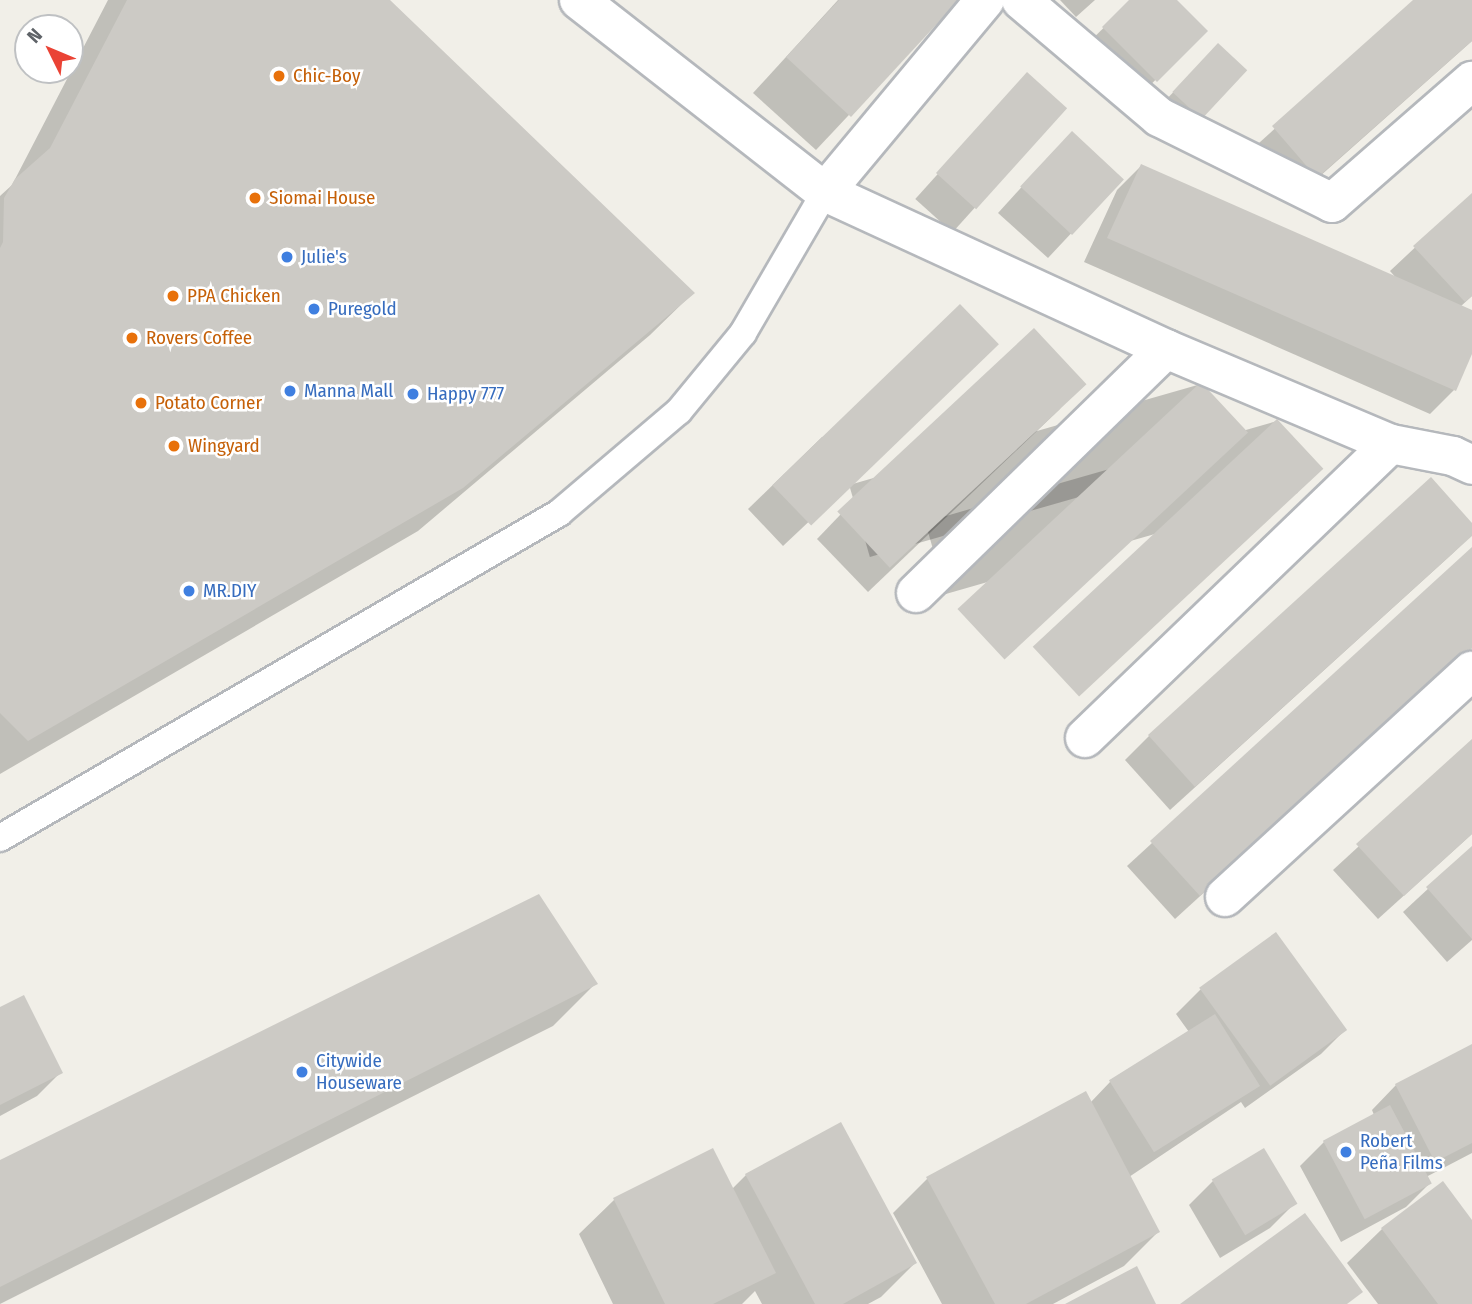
<!DOCTYPE html>
<meta charset="utf-8">
<style>
body{margin:0}
#map{position:relative;width:1472px;height:1304px;overflow:hidden;background:#f1efe8;font-family:"Fira Sans Condensed",sans-serif}
div>[style]{position:absolute}
.shadow>*{inset:0;background:#0003;transform-origin:0 0}
.building>*{inset:0;background:#cccac5;transform-origin:0 0}
.roads{filter:drop-shadow(2px 0 #b5b8bc) drop-shadow(-2px 0 #b5b8bc) drop-shadow(0 2px #b5b8bc) drop-shadow(0 -2px #b5b8bc)}
.lane>*{height:26px;margin:-13px;padding:0 13px;transform-origin:13px;border-radius:13px;background:#fff}
.street>*{height:38px;margin:-19px;padding:0 19px;transform-origin:19px;border-radius:19px;background:#fff}
.dots>*{width:19px;height:19px;translate:-50% -50%;box-sizing:border-box;border:4px solid #fff;border-radius:50%}
span{translate:-50% -50%;white-space:nowrap;text-align:center;line-height:1.15;-webkit-text-stroke:5px #fff;paint-order:stroke}
.food-label{font-size:19px;color:#c56008}
.left{translate:0 -50%;text-align:left}
.shop-label{font-size:19px;color:#366cbe}
.north{position:absolute;left:14px;top:14px;width:70px;height:70px;box-sizing:border-box;background:#fff;border:2px solid #bfc1c3;border-radius:50%;rotate:313deg;font-size:19px;font-weight:700;line-height:28px;text-align:center;color:#5f6368}
.north::after{content:'';display:block;margin:auto;width:24px;height:32px;background:#ea4335;clip-path:polygon(50% 0,100% 100%,50% 72%,0 100%)}
</style>
<div id="map">
<div class="shadow">
<i style="clip-path:polygon(108px 0,387px 0,693px 293px,650px 335px,418px 531px,0 774px,0 196px,12px 185px)"></i>
<i style="clip-path:polygon(838px 0,957px 0,816px 150px,753px 93px)"></i>
<i style="clip-path:polygon(1060px 0,1095px 0,1076px 17px)"></i>
<i style="clip-path:polygon(1132px 0,1174px 0,1205px 31px,1131px 104px,1079px 52px)"></i>
<i style="clip-path:polygon(1417px 0,1472px 0,1472px 41px,1292px 201px,1249px 152px)"></i>
<i style="clip-path:polygon(1206px 58px,1244px 70px,1187px 129px,1161px 105px)"></i>
<i style="left:1027px;top:75px;width:50px;height:167px;rotate:42deg"></i>
<i style="clip-path:polygon(1048px 158px,1122px 179px,1048px 258px,998px 213px)"></i>
<i style="clip-path:polygon(1141px 166px,1397px 279px,1390px 271px,1472px 194px,1472px 296px,1460px 307px,1472px 312px,1472px 349px,1454px 390px,1430px 414px,1084px 262px,1117px 190px)"></i>
<i style="left:1201px;top:384px;width:75px;height:366px;rotate:74deg"></i>
<i style="clip-path:polygon(1061px 408px,868px 592px,817px 539px,841px 514px)"></i>
<i style="clip-path:polygon(918px 419px,783px 546px,748px 509px,822px 437px)"></i>
<i style="left:1277px;top:421px;width:75px;height:366px;rotate:74deg"></i>
<i style="clip-path:polygon(1472px 526px,1472px 534px,1452px 554px,1170px 810px,1125px 760px,1149px 736px)"></i>
<i style="clip-path:polygon(1472px 549px,1472px 648px,1175px 919px,1127px 866px)"></i>
<i style="clip-path:polygon(1472px 742px,1472px 834px,1378px 919px,1333px 870px)"></i>
<i style="clip-path:polygon(1472px 848px,1472px 940px,1447px 962px,1403px 912px)"></i>
<i style="clip-path:polygon(1276px 934px,1345px 1030px,1321px 1054px,1245px 1108px,1241px 1102px,1129px 1177px,1158px 1232px,1124px 1266px,1053px 1304px,942px 1304px,893px 1213px,928px 1178px,1090px 1103px,1110px 1082px,1189px 1032px,1176px 1014px,1200px 990px)"></i>
<i style="clip-path:polygon(596px 983px,553px 1026px,0 1304px,0 1161px)"></i>
<i style="clip-path:polygon(0 1009px,61px 1072px,37px 1096px,0 1116px)"></i>
<i style="clip-path:polygon(1472px 1046px,1472px 1153px,1426px 1177px,1430px 1183px,1406px 1207px,1341px 1242px,1300px 1166px,1324px 1142px,1374px 1115px,1372px 1110px,1396px 1085px)"></i>
<i style="clip-path:polygon(713px 1150px,732px 1189px,746px 1175px,915px 1263px,881px 1297px,868px 1304px,762px 1304px,755px 1291px,742px 1304px,613px 1304px,579px 1234px,614px 1200px)"></i>
<i style="clip-path:polygon(1263px 1151px,1294px 1204px,1270px 1228px,1220px 1258px,1189px 1205px,1213px 1181px)"></i>
<i style="clip-path:polygon(1472px 1223px,1472px 1304px,1378px 1304px,1347px 1263px,1382px 1229px)"></i>
</div>
<div class="building">
<i style="clip-path:polygon(127px 0,390px 0,695px 293px,463px 488px,28px 741px,0 713px,0 248px,3px 242px,4px 198px,15px 179px,50px 148px)"></i>
<i style="clip-path:polygon(839px 0,959px 0,851px 117px,786px 57px)"></i>
<i style="clip-path:polygon(1129px 0,1177px 0,1208px 31px,1157px 82px,1102px 27px)"></i>
<i style="clip-path:polygon(1413px 0,1472px 0,1472px 41px,1317px 178px,1272px 126px)"></i>
<i style="left:1218px;top:43px;width:40px;height:67px;rotate:43deg"></i>
<i style="left:1027px;top:72px;width:54px;height:136px;rotate:42deg"></i>
<i style="left:1072px;top:131px;width:71px;height:76px;rotate:43deg"></i>
<i style="clip-path:polygon(1141px 164px,1472px 310px,1472px 354px,1456px 391px,1107px 238px)"></i>
<i style="clip-path:polygon(1472px 193px,1472px 296px,1465px 302px,1413px 246px)"></i>
<i style="left:960px;top:304px;width:56px;height:261px;rotate:46deg"></i>
<i style="left:1034px;top:328px;width:77px;height:269px;rotate:47deg"></i>
<i style="left:1201px;top:382px;width:69px;height:333px;rotate:47deg"></i>
<i style="left:1277px;top:419px;width:68px;height:334px;rotate:47deg"></i>
<i style="clip-path:polygon(1431px 477px,1472px 523px,1472px 536px,1195px 787px,1148px 735px)"></i>
<i style="clip-path:polygon(1472px 547px,1472px 648px,1200px 896px,1150px 841px)"></i>
<i style="clip-path:polygon(1472px 739px,1472px 834px,1404px 896px,1356px 844px)"></i>
<i style="clip-path:polygon(1472px 846px,1472px 939px,1426px 887px)"></i>
<i style="clip-path:polygon(539px 894px,598px 984px,0 1287px,0 1160px)"></i>
<i style="left:1276px;top:932px;width:121px;height:95px;rotate:54deg"></i>
<i style="clip-path:polygon(24px 995px,63px 1073px,0 1105px,0 1007px)"></i>
<i style="left:1215px;top:1014px;width:85px;height:125px;rotate:58deg"></i>
<i style="clip-path:polygon(1472px 1044px,1472px 1143px,1435px 1162px,1395px 1084px)"></i>
<i style="clip-path:polygon(1086px 1091px,1160px 1232px,1026px 1304px,995px 1304px,926px 1177px)"></i>
<i style="left:1390px;top:1105px;width:89px;height:76px;rotate:62deg"></i>
<i style="clip-path:polygon(841px 1122px,917px 1263px,843px 1304px,815px 1304px,745px 1174px)"></i>
<i style="clip-path:polygon(713px 1148px,776px 1273px,713px 1304px,665px 1304px,613px 1198px)"></i>
<i style="left:1264px;top:1148px;width:65px;height:61px;rotate:59deg"></i>
<i style="clip-path:polygon(1443px 1181px,1472px 1220px,1472px 1304px,1438px 1304px,1381px 1228px)"></i>
<i style="clip-path:polygon(1305px 1213px,1363px 1292px,1347px 1304px,1180px 1304px)"></i>
<i style="clip-path:polygon(1137px 1266px,1156px 1304px,1065px 1304px)"></i>
</div>
<div class="roads">
<div class="lane">
<i style="left:0;top:838px;width:647px;rotate:-30.17deg"></i>
<i style="left:559px;top:513px;width:157px;rotate:-40.4deg"></i>
<i style="left:679px;top:411px;width:101px;rotate:-50.6deg"></i>
<i style="left:743px;top:333px;width:163px;rotate:-59.8deg"></i>
</div>
<div class="street">
<i style="left:579px;top:0;width:312px;rotate:38deg"></i>
<i style="left:825px;top:192px;width:375px;rotate:24.7deg"></i>
<i style="left:1166px;top:349px;width:244px;rotate:22.9deg"></i>
<i style="left:1391px;top:444px;width:63px;rotate:11deg"></i>
<i style="left:1453px;top:456px;width:21px;rotate:25deg"></i>
<i style="left:1021px;top:0;width:181px;rotate:40.3deg"></i>
<i style="left:1159px;top:117px;width:193px;rotate:26.4deg"></i>
<i style="left:1332px;top:203px;width:186px;rotate:-41.1deg"></i>
<i style="left:825px;top:192px;width:250px;rotate:-50.2deg"></i>
<i style="left:916px;top:593px;width:349px;rotate:-44.3deg"></i>
<i style="left:1085px;top:738px;width:424px;rotate:-43.9deg"></i>
<i style="left:1225px;top:897px;width:335px;rotate:-42.5deg"></i>
</div>
</div>
<div class="dots">
<i style="left:279px;top:76px;background:#e8710a"></i>
<i style="left:255px;top:198px;background:#e8710a"></i>
<i style="left:287px;top:257px;background:#3f7fe0"></i>
<i style="left:173px;top:296px;background:#e8710a"></i>
<i style="left:314px;top:309px;background:#3f7fe0"></i>
<i style="left:132px;top:338px;background:#e8710a"></i>
<i style="left:290px;top:391px;background:#3f7fe0"></i>
<i style="left:413px;top:394px;background:#3f7fe0"></i>
<i style="left:141px;top:403px;background:#e8710a"></i>
<i style="left:174px;top:446px;background:#e8710a"></i>
<i style="left:189px;top:591px;background:#3f7fe0"></i>
<i style="left:302px;top:1072px;background:#3f7fe0"></i>
<i style="left:1346px;top:1152px;background:#3f7fe0"></i>
</div>
<div class="food-label">
<span class="left" style="left:293px;top:76px">Chic-Boy</span>
<span class="left" style="left:269px;top:198px">Siomai House</span>
<span class="left" style="left:187px;top:296px">PPA Chicken</span>
<span class="left" style="left:146px;top:338px">Rovers Coffee</span>
<span class="left" style="left:155px;top:403px">Potato Corner</span>
<span class="left" style="left:188px;top:446px">Wingyard</span>
</div>
<div class="shop-label">
<span class="left" style="left:301px;top:257px">Julie's</span>
<span class="left" style="left:328px;top:309px">Puregold</span>
<span class="left" style="left:304px;top:391px">Manna Mall</span>
<span class="left" style="left:427px;top:394px">Happy 777</span>
<span class="left" style="left:203px;top:591px">MR.DIY</span>
<span class="left" style="left:316px;top:1072px">Citywide<br>Houseware</span>
<span class="left" style="left:1360px;top:1152px">Robert<br>Peña Films</span>
</div>
<div class="north">N</div>
</div>
